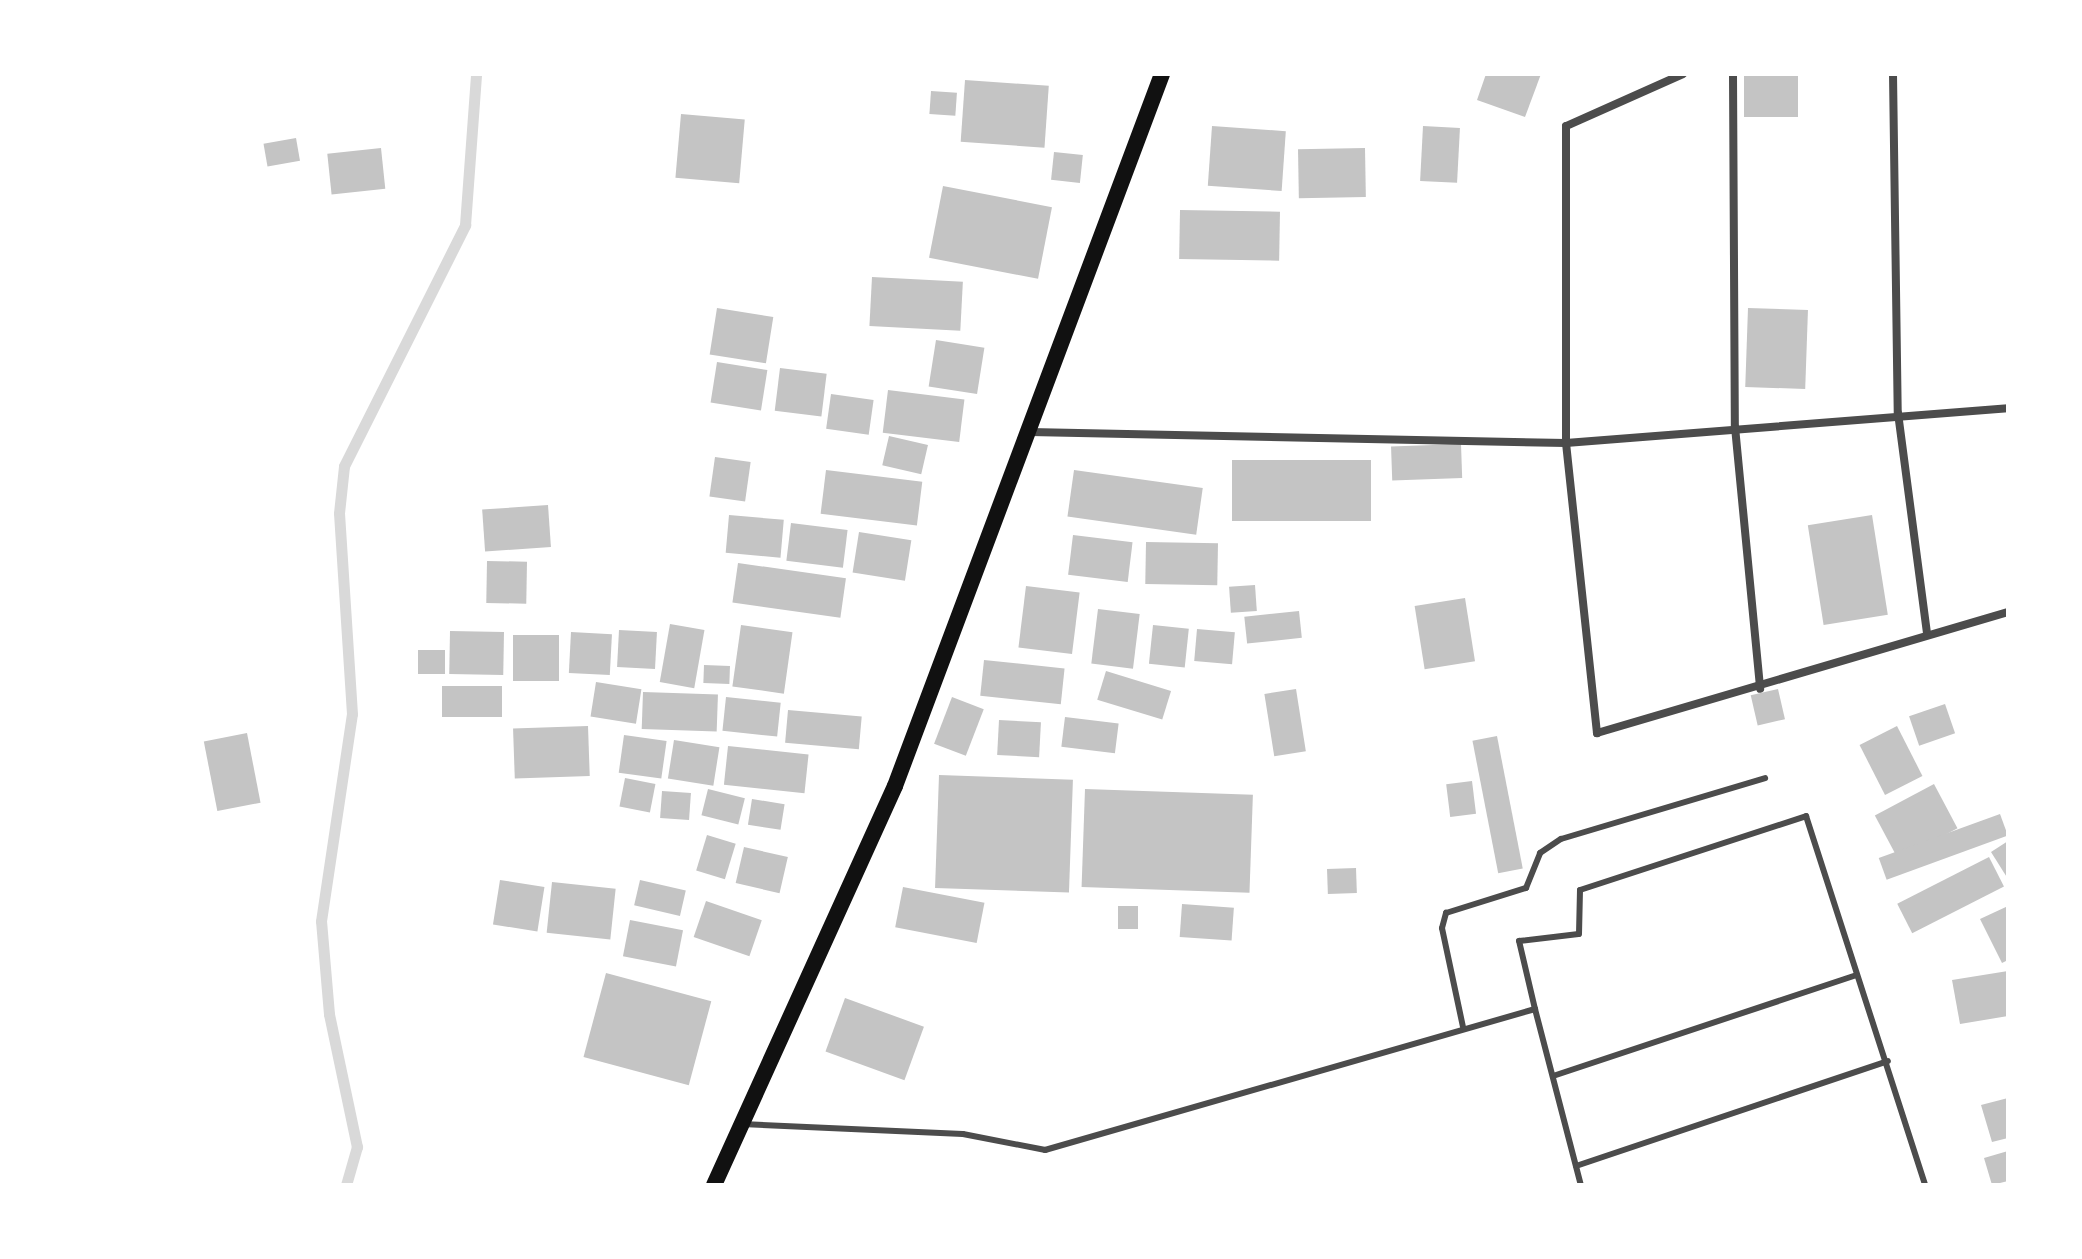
<!DOCTYPE html>
<style>
body{margin:0}
#map{position:relative;width:2082px;height:1259px;overflow:hidden;background:#fff;font-family:"Noto Sans",sans-serif}
div>[style]{position:absolute}
.stream>*{height:11px;margin:-5.5px;padding:0 5.5px;transform-origin:5.5px;border-radius:5.5px;background:#d9d9d9}
.building>*{inset:0;background:#c4c4c4;transform-origin:0 0}
.service>*{height:6px;margin:-3px;padding:0 3px;transform-origin:3px;border-radius:3px;background:#4c4c4c}
.minor>*{height:8px;margin:-4px;padding:0 4px;transform-origin:4px;border-radius:4px;background:#4c4c4c}
.secondary>*{height:16px;margin:-8px;padding:0 8px;transform-origin:8px;border-radius:8px;background:#111}
span{translate:-50% -50%;white-space:nowrap;text-align:center;line-height:1.15;-webkit-text-stroke:7px #fff;paint-order:stroke}
.frame{position:absolute;inset:0;border:76px solid #fff;pointer-events:none}
</style>
<div id="map">
<div class="stream">
<i style="left:346px;top:1185px;width:40px;rotate:-74deg"></i>
<i style="left:357px;top:1147px;width:136px;rotate:-101.9deg"></i>
<i style="left:329px;top:1014px;width:93px;rotate:-94.9deg"></i>
<i style="left:321px;top:921px;width:209px;rotate:-81.5deg"></i>
<i style="left:352px;top:714px;width:201px;rotate:-93.7deg"></i>
<i style="left:339px;top:513px;width:47px;rotate:-83.9deg"></i>
<i style="left:344px;top:466px;width:270px;rotate:-63.3deg"></i>
<i style="left:465px;top:225px;width:151px;rotate:-85.8deg"></i>
</div>
<div class="building">
<i style="clip-path:polygon(1486px 74px,1541px 74px,1525px 117px,1477px 100px)"></i>
<i style="left:1744px;top:74px;width:54px;height:43px"></i>
<i style="left:965px;top:80px;width:84px;height:62px;rotate:4deg"></i>
<i style="left:931px;top:91px;width:26px;height:23px;rotate:4deg"></i>
<i style="left:681px;top:114px;width:64px;height:64px;rotate:5deg"></i>
<i style="left:1212px;top:126px;width:74px;height:60px;rotate:4deg"></i>
<i style="left:1423px;top:126px;width:37px;height:55px;rotate:3deg"></i>
<i style="left:296px;top:138px;width:23px;height:33px;rotate:80deg"></i>
<i style="left:381px;top:148px;width:41px;height:54px;rotate:84deg"></i>
<i style="left:1365px;top:148px;width:49px;height:67px;rotate:89deg"></i>
<i style="left:1054px;top:152px;width:29px;height:28px;rotate:6deg"></i>
<i style="left:943px;top:186px;width:111px;height:73px;rotate:11deg"></i>
<i style="left:1180px;top:210px;width:100px;height:49px;rotate:1deg"></i>
<i style="left:872px;top:277px;width:91px;height:49px;rotate:3deg"></i>
<i style="left:717px;top:308px;width:57px;height:47px;rotate:9deg"></i>
<i style="left:1748px;top:308px;width:60px;height:79px;rotate:2deg"></i>
<i style="left:936px;top:340px;width:49px;height:47px;rotate:9deg"></i>
<i style="left:717px;top:362px;width:51px;height:41px;rotate:9deg"></i>
<i style="left:780px;top:368px;width:47px;height:43px;rotate:7deg"></i>
<i style="left:888px;top:390px;width:77px;height:43px;rotate:7deg"></i>
<i style="left:831px;top:394px;width:43px;height:35px;rotate:8deg"></i>
<i style="left:889px;top:436px;width:40px;height:30px;rotate:13deg"></i>
<i style="left:1461px;top:444px;width:34px;height:70px;rotate:88deg"></i>
<i style="left:715px;top:457px;width:36px;height:40px;rotate:8deg"></i>
<i style="left:1232px;top:460px;width:139px;height:61px"></i>
<i style="left:826px;top:470px;width:97px;height:44px;rotate:7deg"></i>
<i style="left:1074px;top:470px;width:130px;height:47px;rotate:8deg"></i>
<i style="left:548px;top:505px;width:42px;height:66px;rotate:86deg"></i>
<i style="left:729px;top:515px;width:55px;height:38px;rotate:5deg"></i>
<i style="left:1872px;top:515px;width:101px;height:65px;rotate:81deg"></i>
<i style="left:791px;top:523px;width:57px;height:38px;rotate:7deg"></i>
<i style="left:859px;top:532px;width:53px;height:41px;rotate:9deg"></i>
<i style="left:1073px;top:535px;width:60px;height:40px;rotate:7deg"></i>
<i style="left:1146px;top:542px;width:72px;height:42px;rotate:1deg"></i>
<i style="left:487px;top:561px;width:40px;height:42px;rotate:1deg"></i>
<i style="left:738px;top:563px;width:109px;height:40px;rotate:8deg"></i>
<i style="left:1255px;top:585px;width:26px;height:26px;rotate:86deg"></i>
<i style="left:1026px;top:586px;width:54px;height:62px;rotate:7deg"></i>
<i style="left:1465px;top:598px;width:64px;height:51px;rotate:81deg"></i>
<i style="left:1098px;top:609px;width:42px;height:55px;rotate:7deg"></i>
<i style="left:1299px;top:611px;width:27px;height:55px;rotate:84deg"></i>
<i style="left:670px;top:624px;width:35px;height:59px;rotate:10deg"></i>
<i style="left:741px;top:625px;width:52px;height:62px;rotate:8deg"></i>
<i style="left:1153px;top:625px;width:36px;height:39px;rotate:6deg"></i>
<i style="left:1197px;top:629px;width:38px;height:32px;rotate:5deg"></i>
<i style="left:619px;top:630px;width:38px;height:37px;rotate:3deg"></i>
<i style="left:450px;top:631px;width:54px;height:43px;rotate:1deg"></i>
<i style="left:571px;top:632px;width:41px;height:41px;rotate:3deg"></i>
<i style="left:513px;top:635px;width:46px;height:46px"></i>
<i style="left:418px;top:650px;width:27px;height:24px"></i>
<i style="left:984px;top:660px;width:81px;height:36px;rotate:6deg"></i>
<i style="left:704px;top:665px;width:26px;height:18px;rotate:2deg"></i>
<i style="left:1106px;top:671px;width:68px;height:30px;rotate:17deg"></i>
<i style="left:596px;top:682px;width:46px;height:35px;rotate:9deg"></i>
<i style="left:442px;top:686px;width:60px;height:31px"></i>
<i style="left:1296px;top:689px;width:63px;height:32px;rotate:81deg"></i>
<i style="left:1778px;top:689px;width:31px;height:28px;rotate:77deg"></i>
<i style="left:643px;top:692px;width:75px;height:37px;rotate:2deg"></i>
<i style="left:726px;top:697px;width:55px;height:34px;rotate:6deg"></i>
<i style="left:952px;top:697px;width:34px;height:50px;rotate:21deg"></i>
<i style="left:1945px;top:704px;width:31px;height:38px;rotate:71deg"></i>
<i style="left:788px;top:710px;width:74px;height:33px;rotate:5deg"></i>
<i style="left:1065px;top:717px;width:54px;height:30px;rotate:7deg"></i>
<i style="left:999px;top:720px;width:42px;height:35px;rotate:3deg"></i>
<i style="left:588px;top:726px;width:50px;height:75px;rotate:88deg"></i>
<i style="left:1897px;top:726px;width:56px;height:42px;rotate:63deg"></i>
<i style="left:247px;top:733px;width:71px;height:44px;rotate:79deg"></i>
<i style="left:624px;top:735px;width:43px;height:38px;rotate:8deg"></i>
<i style="left:1497px;top:736px;width:135px;height:25px;rotate:79deg"></i>
<i style="left:674px;top:740px;width:46px;height:39px;rotate:9deg"></i>
<i style="left:728px;top:746px;width:81px;height:39px;rotate:6deg"></i>
<i style="left:939px;top:775px;width:134px;height:113px;rotate:2deg"></i>
<i style="left:625px;top:778px;width:31px;height:29px;rotate:11deg"></i>
<i style="left:1472px;top:781px;width:33px;height:26px;rotate:83deg"></i>
<i style="left:1934px;top:784px;width:50px;height:67px;rotate:62deg"></i>
<i style="left:708px;top:789px;width:38px;height:27px;rotate:14deg"></i>
<i style="left:1085px;top:789px;width:168px;height:98px;rotate:2deg"></i>
<i style="left:662px;top:791px;width:29px;height:27px;rotate:4deg"></i>
<i style="left:752px;top:799px;width:33px;height:26px;rotate:9deg"></i>
<i style="left:2000px;top:814px;width:23px;height:129px;rotate:70deg"></i>
<i style="left:707px;top:835px;width:30px;height:37px;rotate:17deg"></i>
<i style="clip-path:polygon(2008px 841px,2008px 879px,1991px 852px)"></i>
<i style="left:744px;top:847px;width:45px;height:37px;rotate:13deg"></i>
<i style="left:1989px;top:857px;width:33px;height:103px;rotate:63deg"></i>
<i style="left:1356px;top:868px;width:25px;height:29px;rotate:88deg"></i>
<i style="left:500px;top:880px;width:45px;height:45px;rotate:9deg"></i>
<i style="left:640px;top:880px;width:47px;height:26px;rotate:13deg"></i>
<i style="left:552px;top:882px;width:64px;height:51px;rotate:6deg"></i>
<i style="left:903px;top:887px;width:83px;height:41px;rotate:11deg"></i>
<i style="left:706px;top:901px;width:59px;height:38px;rotate:19deg"></i>
<i style="left:1182px;top:904px;width:52px;height:33px;rotate:4deg"></i>
<i style="left:1118px;top:906px;width:20px;height:23px"></i>
<i style="clip-path:polygon(2008px 906px,2008px 960px,2002px 963px,1980px 919px)"></i>
<i style="left:630px;top:920px;width:54px;height:37px;rotate:11deg"></i>
<i style="clip-path:polygon(2008px 971px,2008px 1016px,1960px 1024px,1952px 980px)"></i>
<i style="left:606px;top:973px;width:109px;height:87px;rotate:15deg"></i>
<i style="left:845px;top:998px;width:84px;height:57px;rotate:20deg"></i>
<i style="clip-path:polygon(2008px 1098px,2008px 1138px,1992px 1142px,1981px 1105px)"></i>
<i style="clip-path:polygon(2008px 1151px,2008px 1181px,1992px 1185px,1984px 1158px)"></i>
</div>
<div class="service">
<i style="left:1535px;top:1009px;width:70px;rotate:-103.2deg"></i>
<i style="left:1519px;top:941px;width:60px;rotate:-6.7deg"></i>
<i style="left:1579px;top:934px;width:44px;rotate:-88.7deg"></i>
<i style="left:1580px;top:890px;width:238px;rotate:-18.1deg"></i>
<i style="left:1806px;top:816px;width:388px;rotate:72.1deg"></i>
<i style="left:1463px;top:1027px;width:101px;rotate:-102deg"></i>
<i style="left:1442px;top:928px;width:16px;rotate:-75deg"></i>
<i style="left:1446px;top:913px;width:84px;rotate:-17.4deg"></i>
<i style="left:1526px;top:888px;width:38px;rotate:-68deg"></i>
<i style="left:1540px;top:853px;width:25px;rotate:-34deg"></i>
<i style="left:1561px;top:839px;width:213px;rotate:-16.6deg"></i>
<i style="left:1553px;top:1076px;width:320px;rotate:-18.4deg"></i>
<i style="left:742px;top:1124px;width:221px;rotate:2.6deg"></i>
<i style="left:963px;top:1134px;width:84px;rotate:11deg"></i>
<i style="left:1045px;top:1150px;width:510px;rotate:-16.05deg"></i>
<i style="left:1535px;top:1009px;width:182px;rotate:75.4deg"></i>
<i style="left:1576px;top:1166px;width:329px;rotate:-18.6deg"></i>
</div>
<div class="minor">
<i style="left:1683px;top:74px;width:128px;rotate:156deg"></i>
<i style="left:1566px;top:126px;width:317px;rotate:90deg"></i>
<i style="left:1566px;top:443px;width:292px;rotate:83.9deg"></i>
<i style="left:1597px;top:733px;width:428px;rotate:-16.4deg"></i>
<i style="left:1733px;top:74px;width:353px;rotate:89.7deg"></i>
<i style="left:1735px;top:427px;width:263px;rotate:84.5deg"></i>
<i style="left:1893px;top:74px;width:339px;rotate:89.2deg"></i>
<i style="left:1898px;top:413px;width:223px;rotate:82.5deg"></i>
<i style="left:1030px;top:432px;width:536px;rotate:1.18deg"></i>
<i style="left:1566px;top:443px;width:443px;rotate:-4.5deg"></i>
</div>
<div class="secondary">
<i style="left:714px;top:1185px;width:438px;rotate:-65.6deg"></i>
<i style="left:895px;top:786px;width:760px;rotate:-69.44deg"></i>
</div>
<div class="frame"></div>
</div>
